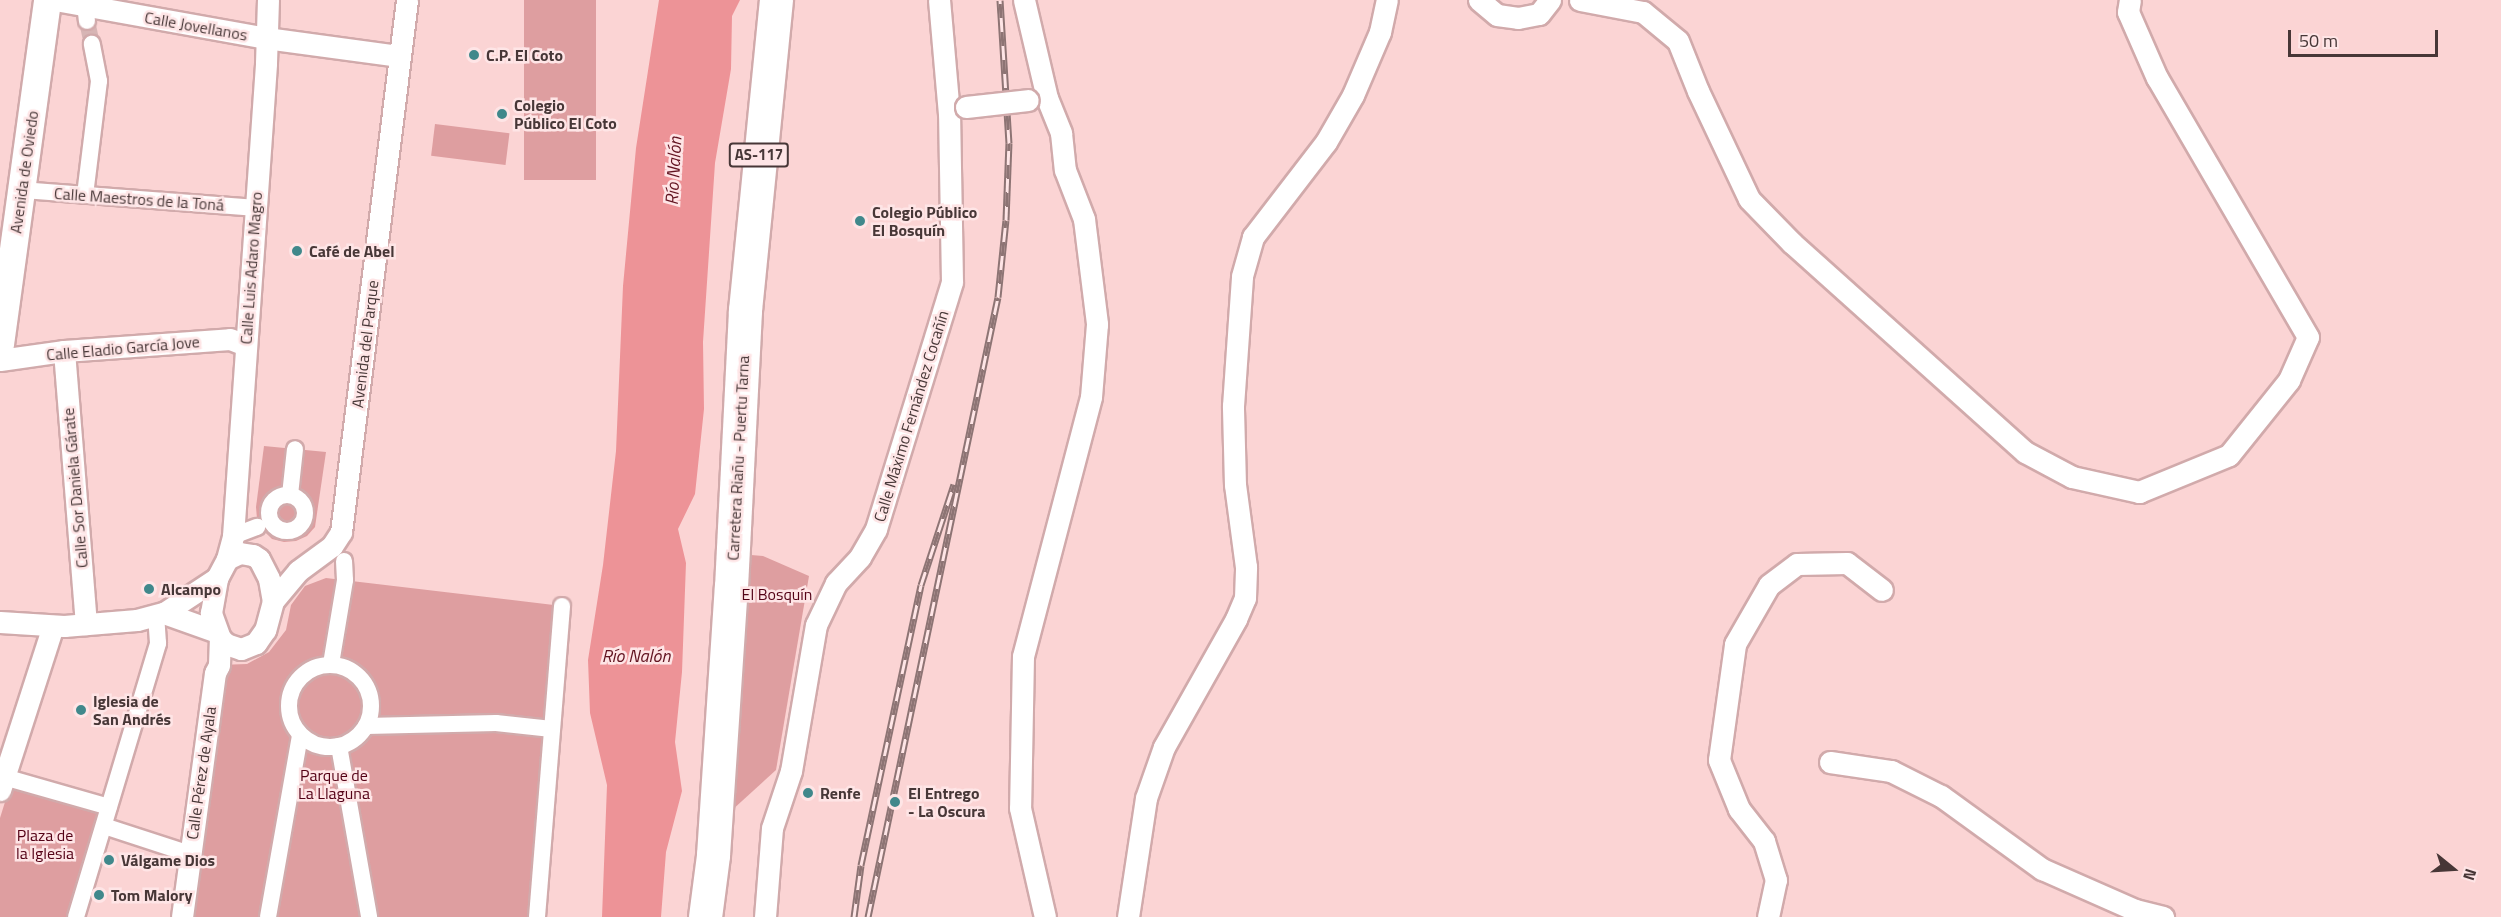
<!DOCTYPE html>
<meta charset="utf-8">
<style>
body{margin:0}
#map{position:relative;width:2501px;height:917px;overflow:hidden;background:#fbd4d4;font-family:"Titillium Web",sans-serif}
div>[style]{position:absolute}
.green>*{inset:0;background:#de9ea0;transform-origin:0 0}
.water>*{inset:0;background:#ed9397}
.pedestrian-tunnel>*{height:16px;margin-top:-8px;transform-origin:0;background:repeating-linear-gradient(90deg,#d7b5b5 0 16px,transparent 0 24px)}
.roads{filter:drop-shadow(2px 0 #d1aaab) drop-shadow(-2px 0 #d1aaab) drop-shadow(0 2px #d1aaab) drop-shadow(0 -2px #d1aaab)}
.pedestrian>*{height:16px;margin:-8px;padding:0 8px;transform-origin:8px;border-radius:8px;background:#fff}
.pedestrian>.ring{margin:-8px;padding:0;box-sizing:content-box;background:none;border:16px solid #fff;border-radius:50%}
.minor>*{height:21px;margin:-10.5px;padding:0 10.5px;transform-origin:10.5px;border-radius:10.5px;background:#fff}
.tertiary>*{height:27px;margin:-13.5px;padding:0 13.5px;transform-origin:13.5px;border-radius:13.5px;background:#fff}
.primary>*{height:33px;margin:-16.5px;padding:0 16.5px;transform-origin:16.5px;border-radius:16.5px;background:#fff}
.rail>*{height:7px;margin-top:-3.5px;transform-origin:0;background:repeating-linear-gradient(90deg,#fee5e6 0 14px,#8d7474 0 28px);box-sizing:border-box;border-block:2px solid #8d7474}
.bridges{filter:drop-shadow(2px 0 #d1aaab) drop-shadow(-2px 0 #d1aaab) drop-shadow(0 2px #d1aaab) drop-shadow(0 -2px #d1aaab)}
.minor-bridge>*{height:21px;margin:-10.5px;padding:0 10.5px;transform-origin:10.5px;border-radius:10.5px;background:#fff}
.dots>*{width:16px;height:16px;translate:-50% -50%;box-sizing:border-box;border:3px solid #fee5e6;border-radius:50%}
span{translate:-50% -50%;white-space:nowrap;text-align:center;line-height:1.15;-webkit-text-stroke:5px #fee5e6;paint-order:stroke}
.shield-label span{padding:2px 4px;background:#fee5e6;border:2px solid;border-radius:4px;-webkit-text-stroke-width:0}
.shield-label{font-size:15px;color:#473737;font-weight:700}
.street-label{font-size:16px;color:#473737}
.poi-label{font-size:16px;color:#473737;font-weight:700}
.left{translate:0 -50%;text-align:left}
.park-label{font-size:16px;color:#540216}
.water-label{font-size:18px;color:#621320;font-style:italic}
.north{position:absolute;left:2423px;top:839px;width:60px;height:60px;-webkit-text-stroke:4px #fee5e6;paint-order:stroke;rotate:108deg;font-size:16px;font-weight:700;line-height:24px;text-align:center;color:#473737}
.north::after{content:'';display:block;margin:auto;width:21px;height:27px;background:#473737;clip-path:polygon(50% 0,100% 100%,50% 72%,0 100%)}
.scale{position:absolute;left:2288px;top:30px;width:150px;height:27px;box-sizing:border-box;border:3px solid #473737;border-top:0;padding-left:8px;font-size:18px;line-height:21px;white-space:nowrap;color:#473737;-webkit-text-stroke:4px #fee5e6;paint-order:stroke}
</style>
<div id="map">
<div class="green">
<i style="left:524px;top:0;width:72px;height:180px"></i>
<i style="left:435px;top:124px;width:75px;height:32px;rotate:7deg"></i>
<i style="clip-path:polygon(264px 446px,326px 452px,315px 527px,307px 536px,296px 541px,284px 542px,272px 539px,263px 530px,257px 519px,256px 507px)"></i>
<i style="clip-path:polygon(751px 555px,763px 556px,809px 576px,776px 770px,731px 811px)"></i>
<i style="clip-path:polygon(326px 578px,562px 606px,537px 917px,182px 917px,219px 665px,247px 664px,269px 652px,286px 630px,291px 605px,305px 586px)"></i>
<i style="clip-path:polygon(11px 783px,102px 812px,70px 917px,0 917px,0 818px)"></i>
</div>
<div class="water">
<i style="clip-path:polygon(659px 0,740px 0,732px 16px,731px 69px,715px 163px,703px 342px,704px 409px,695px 494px,678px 529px,686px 563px,682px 672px,675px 742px,682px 791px,666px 852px,661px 917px,602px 917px,607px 785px,590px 713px,588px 660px,603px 565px,616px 451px,623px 286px,636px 148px)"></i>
</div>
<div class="pedestrian-tunnel">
<i style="left:87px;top:21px;width:24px;rotate:78deg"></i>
</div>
<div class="roads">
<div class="pedestrian">
<i style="left:85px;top:5px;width:16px;rotate:83deg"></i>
<i style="left:22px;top:190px;width:234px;rotate:4.4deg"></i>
<i style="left:85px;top:195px;width:115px;rotate:-83deg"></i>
<i style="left:99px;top:81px;width:38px;rotate:-101deg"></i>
<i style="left:290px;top:495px;width:46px;rotate:-83.8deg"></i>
<i class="ring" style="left:269px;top:495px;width:20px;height:20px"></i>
<i style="left:233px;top:536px;width:26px;rotate:-21deg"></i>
<i style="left:331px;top:664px;width:85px;rotate:-80.5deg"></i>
<i style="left:345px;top:580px;width:19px;rotate:-93deg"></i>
<i class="ring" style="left:289px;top:665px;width:66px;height:66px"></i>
<i style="left:366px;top:726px;width:130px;rotate:-1.3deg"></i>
<i style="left:496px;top:723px;width:56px;rotate:6.1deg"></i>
<i style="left:339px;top:746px;width:174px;rotate:80deg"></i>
<i style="left:4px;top:777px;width:109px;rotate:15.9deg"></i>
<i style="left:104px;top:826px;width:90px;rotate:18deg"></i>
<i style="left:76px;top:917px;width:286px;rotate:-73.3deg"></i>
<i style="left:158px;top:643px;width:28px;rotate:-94deg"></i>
<i style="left:268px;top:917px;width:185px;rotate:-80deg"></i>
<i style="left:537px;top:917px;width:312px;rotate:-85.4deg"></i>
</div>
<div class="minor">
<i style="left:55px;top:0;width:214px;rotate:10.2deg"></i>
<i style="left:266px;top:38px;width:135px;rotate:7.7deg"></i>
<i style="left:1024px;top:0;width:101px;rotate:76.8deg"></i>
<i style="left:1047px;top:98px;width:38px;rotate:68deg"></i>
<i style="left:1061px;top:133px;width:37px;rotate:84deg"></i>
<i style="left:1065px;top:170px;width:53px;rotate:68.8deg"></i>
<i style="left:1084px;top:219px;width:106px;rotate:82.9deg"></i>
<i style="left:1097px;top:324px;width:73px;rotate:94.7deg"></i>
<i style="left:1091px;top:397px;width:268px;rotate:104.7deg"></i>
<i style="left:1023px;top:656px;width:152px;rotate:91.1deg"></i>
<i style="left:1020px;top:808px;width:112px;rotate:77.1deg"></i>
<i style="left:1479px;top:0;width:23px;rotate:40deg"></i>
<i style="left:1497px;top:15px;width:21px;rotate:8deg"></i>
<i style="left:1518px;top:18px;width:21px;rotate:-11deg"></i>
<i style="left:1539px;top:14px;width:18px;rotate:-52deg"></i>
<i style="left:1580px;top:0;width:64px;rotate:10.8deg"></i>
<i style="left:1643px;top:12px;width:45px;rotate:39.6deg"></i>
<i style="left:1678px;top:41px;width:54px;rotate:68.2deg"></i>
<i style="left:1698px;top:91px;width:119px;rotate:64.7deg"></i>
<i style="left:1749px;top:199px;width:62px;rotate:45.7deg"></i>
<i style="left:1792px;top:243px;width:313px;rotate:41.9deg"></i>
<i style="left:2025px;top:452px;width:53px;rotate:28deg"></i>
<i style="left:2072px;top:477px;width:69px;rotate:12.6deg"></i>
<i style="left:2139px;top:492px;width:97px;rotate:-22.3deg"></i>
<i style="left:2229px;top:455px;width:96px;rotate:-51.3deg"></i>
<i style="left:2289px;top:380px;width:47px;rotate:-66.2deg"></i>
<i style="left:2308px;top:337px;width:300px;rotate:-120.2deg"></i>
<i style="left:2157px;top:78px;width:72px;rotate:-113.7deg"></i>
<i style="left:2128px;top:12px;width:12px;rotate:-81deg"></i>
<i style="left:64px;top:351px;width:274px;rotate:85.4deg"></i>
<i style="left:0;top:360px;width:65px;rotate:-8deg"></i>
<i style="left:64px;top:351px;width:166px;rotate:-4.1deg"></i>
<i style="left:230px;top:339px;width:17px;rotate:21deg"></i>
<i style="left:227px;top:559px;width:14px;rotate:-25deg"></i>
<i style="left:240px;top:553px;width:13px;rotate:9deg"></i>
<i style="left:253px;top:555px;width:7px;rotate:34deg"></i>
<i style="left:259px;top:559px;width:22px;rotate:63deg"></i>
<i style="left:269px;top:579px;width:22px;rotate:80deg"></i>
<i style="left:273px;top:601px;width:30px;rotate:105deg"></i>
<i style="left:265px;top:630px;width:16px;rotate:125deg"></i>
<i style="left:256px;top:643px;width:16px;rotate:158deg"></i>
<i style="left:241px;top:649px;width:16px;rotate:-162deg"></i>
<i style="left:226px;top:644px;width:8px;rotate:-135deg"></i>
<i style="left:220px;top:638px;width:27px;rotate:-110deg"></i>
<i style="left:211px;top:613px;width:36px;rotate:-80deg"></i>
<i style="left:217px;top:578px;width:21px;rotate:-62deg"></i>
<i style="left:227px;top:559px;width:24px;rotate:-75deg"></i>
<i style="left:233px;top:536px;width:474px;rotate:-86deg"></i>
<i style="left:266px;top:63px;width:63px;rotate:-88.2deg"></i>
<i style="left:273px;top:601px;width:39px;rotate:-50deg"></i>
<i style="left:298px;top:571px;width:42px;rotate:-36.3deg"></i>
<i style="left:332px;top:546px;width:17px;rotate:-57deg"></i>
<i style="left:341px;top:532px;width:536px;rotate:-82.93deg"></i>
<i style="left:164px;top:613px;width:56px;rotate:19.7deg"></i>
<i style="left:0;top:622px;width:64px;rotate:3.6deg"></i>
<i style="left:64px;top:626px;width:73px;rotate:-4.7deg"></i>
<i style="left:137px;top:620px;width:28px;rotate:-15deg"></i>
<i style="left:164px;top:613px;width:64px;rotate:-33.4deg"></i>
<i style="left:1830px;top:762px;width:62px;rotate:8.4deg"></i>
<i style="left:1891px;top:771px;width:56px;rotate:26.6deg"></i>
<i style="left:1941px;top:796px;width:125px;rotate:35.9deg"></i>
<i style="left:2042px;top:869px;width:102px;rotate:23.8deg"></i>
<i style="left:2135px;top:910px;width:29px;rotate:14deg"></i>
<i style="left:0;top:790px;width:172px;rotate:-72.1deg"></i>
<i style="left:182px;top:917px;width:246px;rotate:-82.3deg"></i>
<i style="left:215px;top:673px;width:9px;rotate:-63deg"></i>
<i style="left:219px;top:665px;width:27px;rotate:-88deg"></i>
<i style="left:765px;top:917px;width:89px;rotate:-85.5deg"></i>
<i style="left:772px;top:828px;width:60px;rotate:-71.6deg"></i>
<i style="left:791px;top:771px;width:148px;rotate:-80.3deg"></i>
<i style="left:816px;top:625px;width:47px;rotate:-64.5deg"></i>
<i style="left:836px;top:583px;width:35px;rotate:-47deg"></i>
<i style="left:860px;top:557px;width:32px;rotate:-60deg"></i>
<i style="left:876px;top:529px;width:258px;rotate:-72.9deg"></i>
<i style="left:952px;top:282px;width:168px;rotate:-91deg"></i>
<i style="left:949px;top:114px;width:114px;rotate:-95deg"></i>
<i style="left:1128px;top:917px;width:120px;rotate:-81.4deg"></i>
<i style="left:1146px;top:798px;width:54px;rotate:-70.6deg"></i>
<i style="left:1164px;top:747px;width:147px;rotate:-60.6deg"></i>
<i style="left:1236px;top:619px;width:23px;rotate:-67deg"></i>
<i style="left:1245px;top:598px;width:31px;rotate:-88deg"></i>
<i style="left:1246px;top:567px;width:83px;rotate:-97.6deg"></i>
<i style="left:1235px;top:485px;width:79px;rotate:-91.5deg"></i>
<i style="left:1233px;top:406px;width:130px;rotate:-86deg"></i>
<i style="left:1242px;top:276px;width:41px;rotate:-74.2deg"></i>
<i style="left:1253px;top:237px;width:120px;rotate:-52.5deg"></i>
<i style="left:1326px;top:142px;width:54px;rotate:-60.1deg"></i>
<i style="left:1353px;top:95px;width:69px;rotate:-66.8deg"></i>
<i style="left:1380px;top:32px;width:33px;rotate:-78deg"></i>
<i style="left:1768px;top:917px;width:38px;rotate:-78deg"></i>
<i style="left:1776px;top:880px;width:41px;rotate:-107.1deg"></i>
<i style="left:1764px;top:841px;width:41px;rotate:-128deg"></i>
<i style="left:1739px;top:809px;width:53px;rotate:-112.2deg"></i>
<i style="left:1719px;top:760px;width:117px;rotate:-82.1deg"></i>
<i style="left:1735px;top:644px;width:68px;rotate:-60deg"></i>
<i style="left:1769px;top:585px;width:35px;rotate:-37deg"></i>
<i style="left:1797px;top:564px;width:50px;rotate:-1.1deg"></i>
<i style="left:1847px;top:563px;width:44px;rotate:37.6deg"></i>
</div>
<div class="tertiary">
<i style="left:0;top:344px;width:347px;rotate:-82.2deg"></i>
</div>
<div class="primary">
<i style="left:705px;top:917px;width:63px;rotate:-82.6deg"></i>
<i style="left:713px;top:855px;width:269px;rotate:-86.2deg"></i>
<i style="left:731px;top:587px;width:277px;rotate:-87.1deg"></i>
<i style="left:745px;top:310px;width:312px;rotate:-84.3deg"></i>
</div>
</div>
<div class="rail">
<i style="left:854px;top:917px;width:52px;rotate:-82.3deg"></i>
<i style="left:861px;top:865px;width:286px;rotate:-77.9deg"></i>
<i style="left:921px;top:585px;width:106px;rotate:-71.9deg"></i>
<i style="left:868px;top:917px;width:633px;rotate:-78.16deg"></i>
<i style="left:998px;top:297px;width:77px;rotate:-84.1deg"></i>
<i style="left:1006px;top:220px;width:77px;rotate:-87.8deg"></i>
<i style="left:1009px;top:143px;width:143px;rotate:-93.6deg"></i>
</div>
<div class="bridges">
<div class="minor-bridge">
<i style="left:966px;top:107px;width:62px;rotate:-6.4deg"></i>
</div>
</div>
<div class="dots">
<i style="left:474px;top:55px;background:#40888b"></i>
<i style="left:502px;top:114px;background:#40888b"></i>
<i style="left:860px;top:221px;background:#40888b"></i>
<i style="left:297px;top:251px;background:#40888b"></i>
<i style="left:149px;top:589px;background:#40888b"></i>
<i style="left:81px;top:710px;background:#40888b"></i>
<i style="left:808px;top:793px;background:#40888b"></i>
<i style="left:895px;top:802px;background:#40888b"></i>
<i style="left:109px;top:860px;background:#40888b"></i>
<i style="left:99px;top:895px;background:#40888b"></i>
</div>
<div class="shield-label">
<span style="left:759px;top:155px">AS-117</span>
</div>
<div class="street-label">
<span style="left:196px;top:26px;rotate:10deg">Calle Jovellanos</span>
<span style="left:24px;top:172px;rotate:-82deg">Avenida de Oviedo</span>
<span style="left:139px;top:199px;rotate:4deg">Calle Maestros de la Toná</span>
<span style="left:251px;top:268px;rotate:-86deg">Calle Luis Adaro Magro</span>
<span style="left:365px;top:344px;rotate:-83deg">Avenida del Parque</span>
<span style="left:123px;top:348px;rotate:-5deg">Calle Eladio García Jove</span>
<span style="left:911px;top:416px;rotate:-73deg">Calle Máximo Fernández Cocañín</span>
<span style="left:738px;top:458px;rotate:-87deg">Carretera Riañu - Puertu Tarna</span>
<span style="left:75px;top:488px;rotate:-95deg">Calle Sor Daniela Gárate</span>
<span style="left:201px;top:773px;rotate:-82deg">Calle Pérez de Ayala</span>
</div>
<div class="poi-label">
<span class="left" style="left:486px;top:55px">C.P. El Coto</span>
<span class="left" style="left:514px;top:114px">Colegio<br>Público El Coto</span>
<span class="left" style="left:872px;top:221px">Colegio Público<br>El Bosquín</span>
<span class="left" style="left:309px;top:251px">Café de Abel</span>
<span class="left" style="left:161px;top:589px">Alcampo</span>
<span class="left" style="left:93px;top:710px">Iglesia de<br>San Andrés</span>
<span class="left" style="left:820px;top:793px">Renfe</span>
<span class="left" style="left:908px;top:802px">El Entrego<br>- La Oscura</span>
<span class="left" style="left:121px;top:860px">Válgame Dios</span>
<span class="left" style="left:111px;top:895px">Tom Malory</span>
</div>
<div class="park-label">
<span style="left:777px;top:594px">El Bosquín</span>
<span style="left:334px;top:784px">Parque de<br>La Llaguna</span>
<span style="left:45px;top:844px">Plaza de<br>la Iglesia</span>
</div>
<div class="water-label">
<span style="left:674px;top:171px;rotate:-87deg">Río Nalón</span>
<span style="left:636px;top:656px">Río Nalón</span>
</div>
<div class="north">N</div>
<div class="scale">50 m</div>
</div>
